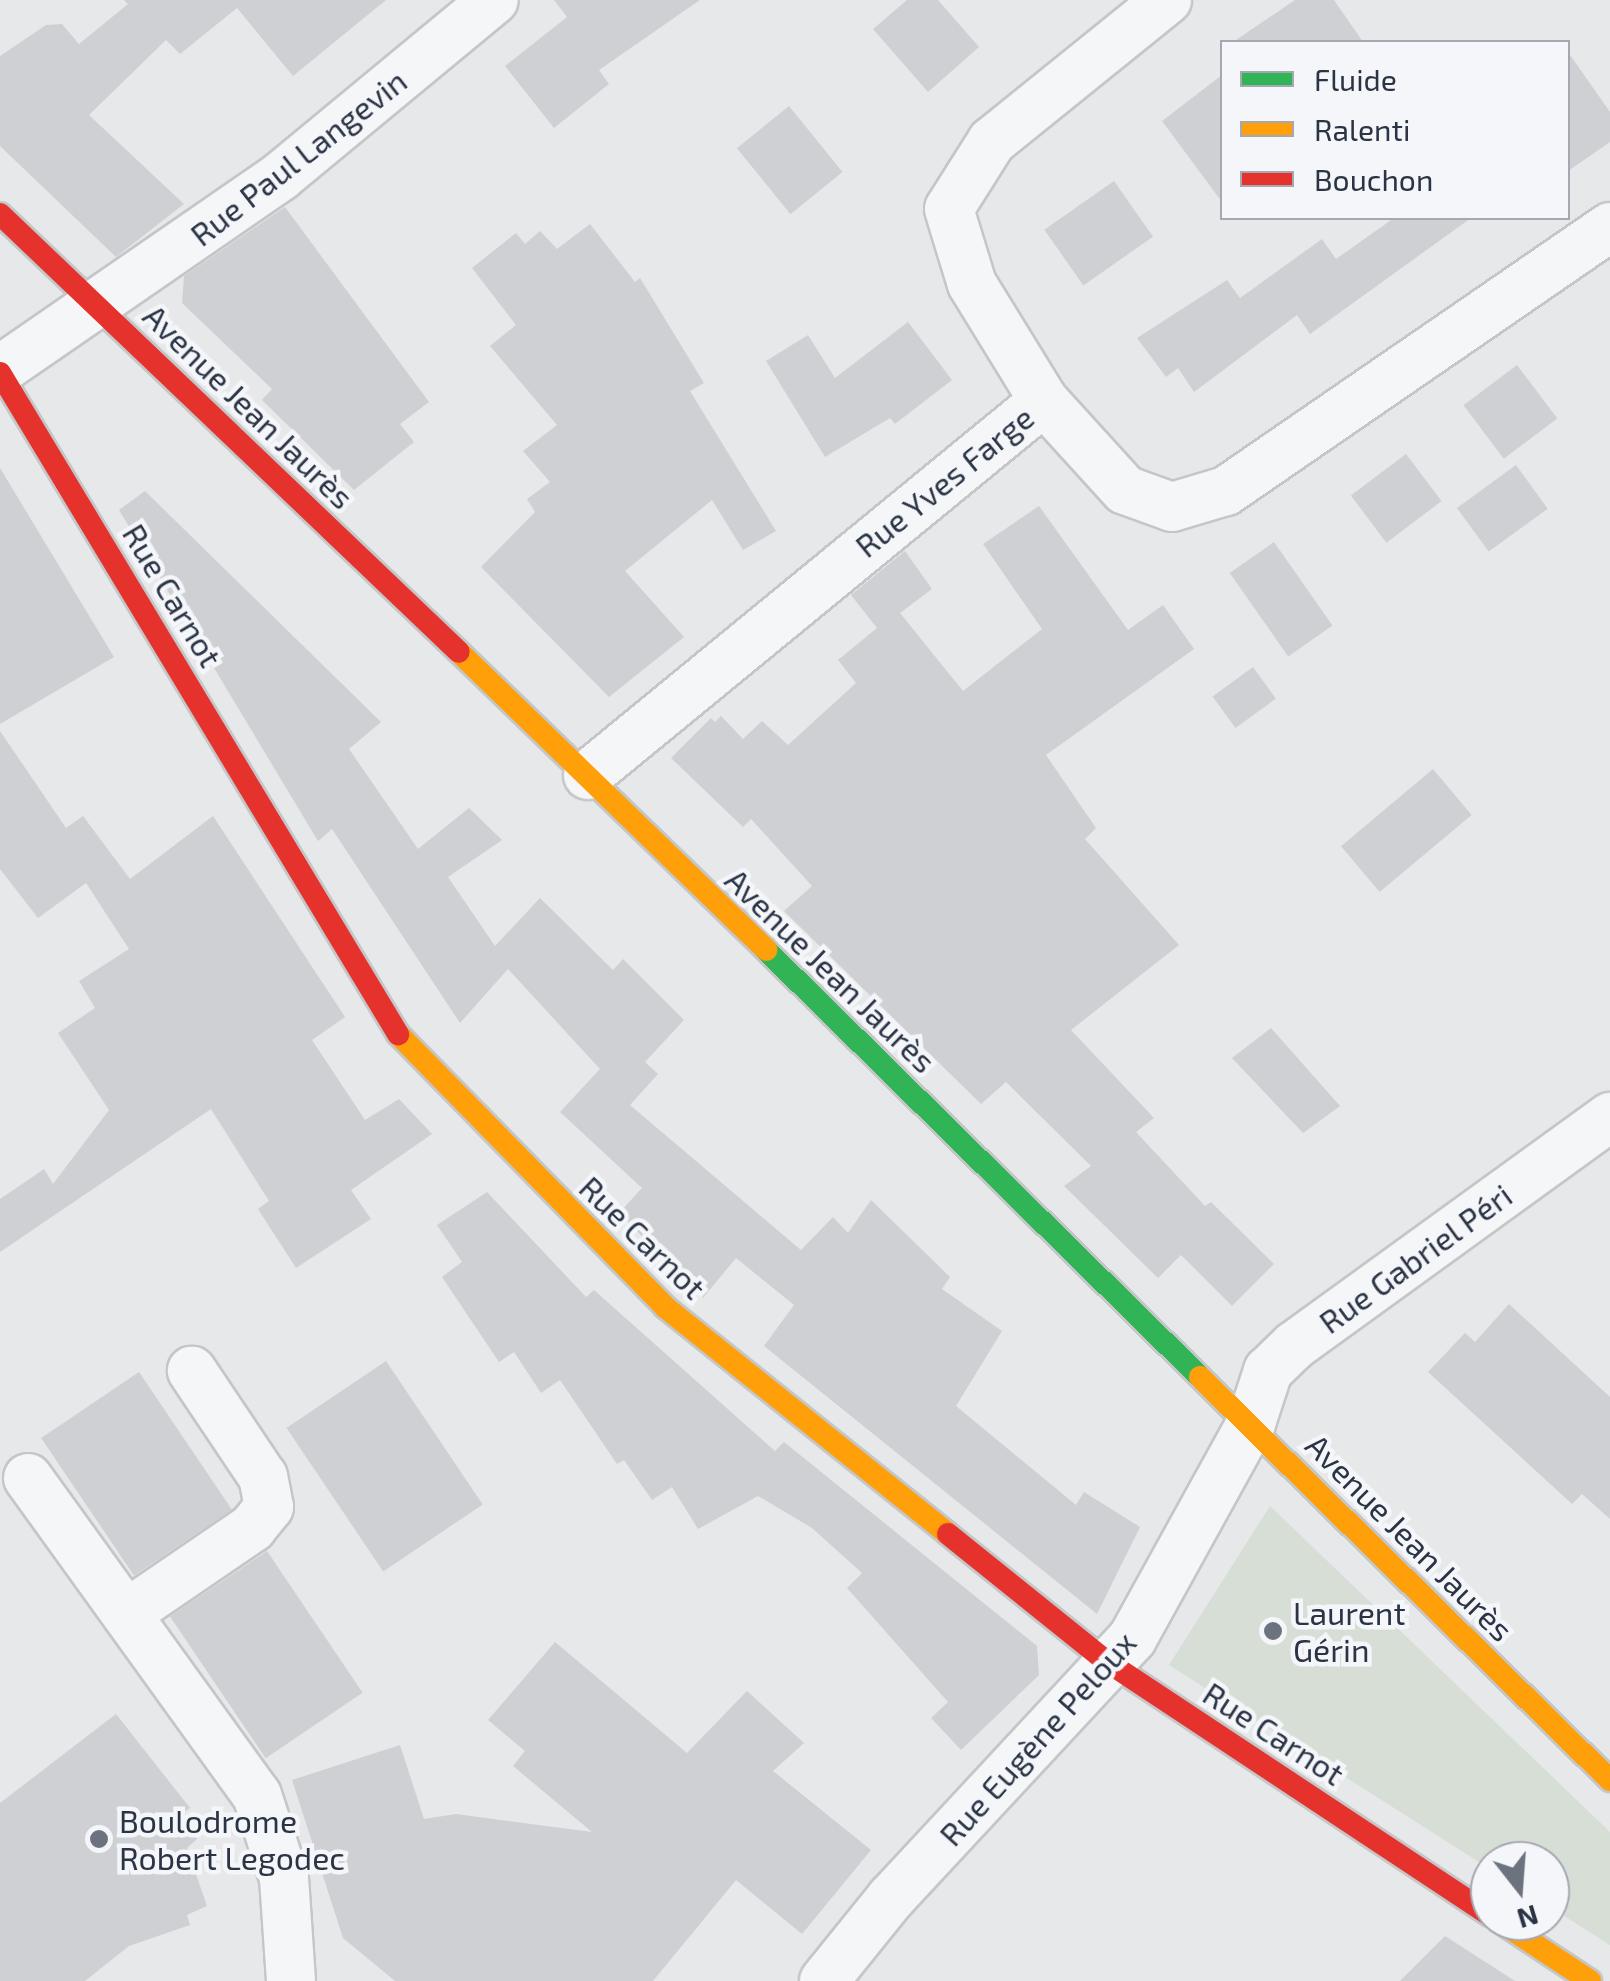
<!DOCTYPE html>
<meta charset="utf-8">
<style>
body{margin:0}
#map{position:relative;width:1610px;height:1981px;overflow:hidden;background:#e6e8ea;font-family:"Exo 2",sans-serif}
div>[style]{position:absolute}
.green>*{inset:0;background:#d6ded6}
.building>*{inset:0;background:#ced0d3;transform-origin:0 0}
.roads{filter:drop-shadow(2px 0 #c4c6c8) drop-shadow(-2px 0 #c4c6c8) drop-shadow(0 2px #c4c6c8) drop-shadow(0 -2px #c4c6c8)}
.street>*{height:48px;margin:-24px;padding:0 24px;transform-origin:24px;border-radius:24px;background:#f5f6f7}
.fast>*{height:22px;margin:-11px;padding:0 11px;transform-origin:11px;border-radius:11px;background:#30b455}
.slow>*{height:22px;margin:-11px;padding:0 11px;transform-origin:11px;border-radius:11px;background:#ff9f0a}
.jam>*{height:22px;margin:-11px;padding:0 11px;transform-origin:11px;border-radius:11px;background:#e5322d}
.dots>*{width:28px;height:28px;translate:-50% -50%;box-sizing:border-box;border:5px solid #f4f6f9;border-radius:50%}
span{translate:-50% -50%;white-space:nowrap;text-align:center;line-height:1.15;-webkit-text-stroke:9px #f4f6f9;paint-order:stroke}
.street-label{font-size:32px;color:#2b3445}
.poi-label{font-size:32px;color:#2b3445}
.left{translate:0 -50%;text-align:left}
.legend{position:absolute;left:1220px;top:40px;width:350px;height:180px;box-sizing:border-box;background:#f4f6f9;border:2px solid #a4a8b1;margin:0;padding:12px 18px;list-style:none;font-size:30px;color:#2b3445}
.legend li{display:flex;align-items:center;gap:20px;height:50px}
.legend b{width:50px;border:2px solid #a4a8b1}
.north{position:absolute;left:1470px;top:1841px;width:100px;height:100px;box-sizing:border-box;background:#f4f6f9;border:2px solid #a4a8b1;border-radius:50%;rotate:163deg;font-size:28px;font-weight:700;line-height:40px;text-align:center;color:#2b3445}
.north::after{content:'';display:block;margin:auto;width:35px;height:45px;background:#6c737f;clip-path:polygon(50% 0,100% 100%,50% 72%,0 100%)}
</style>
<div id="map">
<div class="green">
<i style="clip-path:polygon(1270px 1506px,1610px 1832px,1610px 1945px,1550px 1907px,1550px 1861px,1490px 1861px,1490px 1869px,1169px 1665px)"></i>
</div>
<div class="building">
<i style="clip-path:polygon(124px 0,386px 0,293px 76px,237px 8px,180px 54px,166px 40px,89px 115px,184px 204px,116px 257px,0 146px,0 56px,46px 25px,62px 24px,79px 44px,128px 4px)"></i>
<i style="clip-path:polygon(554px 0,700px 0,599px 70px,609px 84px,554px 128px,505px 66px,567px 17px)"></i>
<i style="clip-path:polygon(907px 0,938px 0,979px 47px,928px 92px,873px 29px)"></i>
<i style="clip-path:polygon(1295px 0,1334px 0,1363px 42px,1233px 42px)"></i>
<i style="clip-path:polygon(1568px 52px,1610px 112px,1610px 142px,1568px 171px)"></i>
<i style="clip-path:polygon(1222px 75px,1222px 202px,1162px 121px)"></i>
<i style="left:789px;top:106px;width:85px;height:67px;rotate:51deg"></i>
<i style="left:1114px;top:181px;width:68px;height:85px;rotate:55deg"></i>
<i style="clip-path:polygon(285px 207px,429px 402px,400px 424px,414px 442px,354px 490px,262px 400px,272px 389px,182px 303px,184px 276px)"></i>
<i style="clip-path:polygon(1394px 218px,1471px 218px,1310px 334px,1297px 315px,1194px 392px,1178px 368px,1166px 377px,1137px 338px,1227px 280px,1240px 298px,1322px 239px,1336px 259px)"></i>
<i style="clip-path:polygon(590px 224px,635px 282px,640px 278px,704px 383px,690px 391px,776px 531px,743px 550px,712px 500px,625px 571px,684px 637px,609px 697px,481px 567px,535px 512px,527px 499px,550px 482px,523px 451px,557px 425px,490px 346px,516px 325px,472px 268px,516px 233px,525px 244px,540px 231px,557px 249px)"></i>
<i style="clip-path:polygon(908px 322px,952px 380px,895px 424px,890px 418px,825px 457px,766px 361px,808px 335px,835px 378px)"></i>
<i style="left:1517px;top:365px;width:67px;height:67px;rotate:53deg"></i>
<i style="left:1406px;top:454px;width:59px;height:69px;rotate:53deg"></i>
<i style="left:1516px;top:465px;width:54px;height:73px;rotate:54deg"></i>
<i style="clip-path:polygon(0 468px,114px 657px,0 724px)"></i>
<i style="clip-path:polygon(145px 491px,381px 722px,349px 749px,418px 849px,469px 808px,502px 840px,448px 877px,495px 946px,540px 898px,613px 970px,623px 959px,684px 1020px,645px 1062px,658px 1074px,630px 1105px,801px 1250px,833px 1217px,848px 1233px,871px 1200px,950px 1277px,942px 1289px,1002px 1331px,956px 1406px,1076px 1505px,1084px 1492px,1140px 1527px,1097px 1614px,764px 1346px,794px 1305px,736px 1258px,703px 1298px,619px 1213px,642px 1188px,560px 1112px,600px 1069px,508px 969px,460px 1023px,332px 829px,318px 841px,119px 510px)"></i>
<i style="clip-path:polygon(1039px 506px,1128px 630px,1163px 605px,1194px 649px,1046px 755px,1096px 828px,1085px 839px,1179px 945px,1071px 1030px,1154px 1118px,1136px 1132px,1205px 1206px,1211px 1202px,1274px 1264px,1232px 1306px,1181px 1255px,1158px 1278px,1064px 1186px,1091px 1166px,1006px 1082px,981px 1104px,784px 911px,812px 886px,751px 819px,743px 827px,671px 758px,711px 718px,715px 722px,721px 716px,743px 739px,762px 721px,788px 745px,856px 683px,838px 660px,877px 628px,851px 595px,905px 551px,932px 589px,900px 613px,963px 691px,1042px 629px,983px 544px)"></i>
<i style="left:1274px;top:542px;width:102px;height:54px;rotate:55deg"></i>
<i style="left:1253px;top:667px;width:39px;height:50px;rotate:54deg"></i>
<i style="clip-path:polygon(0 731px,66px 828px,83px 816px,130px 879px,213px 816px,345px 1017px,312px 1040px,365px 1120px,399px 1099px,432px 1134px,351px 1190px,371px 1219px,296px 1268px,258px 1209px,269px 1201px,211px 1109px,0 1252px,0 1199px,44px 1169px,53px 1184px,109px 1110px,58px 1033px,95px 1008px,79px 981px,129px 949px,86px 883px,38px 918px,0 869px)"></i>
<i style="left:1433px;top:769px;width:60px;height:120px;rotate:50deg"></i>
<i style="clip-path:polygon(1271px 1028px,1340px 1106px,1303px 1133px,1232px 1058px)"></i>
<i style="clip-path:polygon(487px 1192px,586px 1297px,594px 1290px,775px 1451px,784px 1442px,1037px 1646px,1039px 1675px,961px 1750px,931px 1718px,948px 1702px,847px 1588px,862px 1573px,812px 1528px,758px 1496px,698px 1529px,672px 1487px,652px 1500px,624px 1460px,617px 1464px,560px 1380px,541px 1393px,514px 1352px,499px 1362px,442px 1277px,462px 1262px,437px 1225px)"></i>
<i style="clip-path:polygon(1509px 1304px,1610px 1397px,1610px 1519px,1582px 1494px,1572px 1504px,1428px 1372px,1465px 1333px,1475px 1342px)"></i>
<i style="left:386px;top:1361px;width:173px;height:120px;rotate:56deg"></i>
<i style="left:139px;top:1372px;width:166px;height:118px;rotate:56deg"></i>
<i style="left:267px;top:1551px;width:171px;height:117px;rotate:56deg"></i>
<i style="clip-path:polygon(555px 1642px,687px 1753px,747px 1691px,804px 1743px,773px 1771px,871px 1850px,802px 1934px,736px 1880px,653px 1981px,395px 1981px,343px 1938px,292px 1780px,400px 1745px,424px 1819px,456px 1814px,592px 1832px,513px 1766px,525px 1751px,488px 1720px)"></i>
<i style="clip-path:polygon(116px 1714px,190px 1808px,184px 1812px,197px 1839px,187px 1848px,207px 1906px,187px 1915px,190px 1925px,129px 1946px,85px 1981px,0 1981px,0 1803px)"></i>
<i style="clip-path:polygon(1445px 1936px,1515px 1981px,1400px 1981px)"></i>
</div>
<div class="roads">
<div class="street">
<i style="left:1167px;top:0;width:225px;rotate:141.1deg"></i>
<i style="left:992px;top:141px;width:80px;rotate:122.3deg"></i>
<i style="left:949px;top:209px;width:78px;rotate:73deg"></i>
<i style="left:972px;top:284px;width:137px;rotate:58.4deg"></i>
<i style="left:1044px;top:401px;width:120px;rotate:47.7deg"></i>
<i style="left:1125px;top:490px;width:50px;rotate:19.9deg"></i>
<i style="left:1172px;top:507px;width:56px;rotate:-16.5deg"></i>
<i style="left:1226px;top:491px;width:466px;rotate:-34.5deg"></i>
<i style="left:0;top:370px;width:341px;rotate:-34.6deg"></i>
<i style="left:281px;top:176px;width:276px;rotate:-39.6deg"></i>
<i style="left:588px;top:775px;width:590px;rotate:-39.36deg"></i>
<i style="left:28px;top:1478px;width:391px;rotate:54.2deg"></i>
<i style="left:257px;top:1795px;width:87px;rotate:72deg"></i>
<i style="left:284px;top:1878px;width:103px;rotate:86.1deg"></i>
<i style="left:126px;top:1614px;width:153px;rotate:-34.3deg"></i>
<i style="left:252px;top:1528px;width:27px;rotate:-51deg"></i>
<i style="left:269px;top:1507px;width:31px;rotate:-101deg"></i>
<i style="left:263px;top:1477px;width:128px;rotate:-123.8deg"></i>
<i style="left:824px;top:1981px;width:107px;rotate:-51.1deg"></i>
<i style="left:891px;top:1898px;width:354px;rotate:-47.1deg"></i>
<i style="left:1132px;top:1639px;width:247px;rotate:-61.1deg"></i>
<i style="left:1251px;top:1423px;width:55px;rotate:-71.9deg"></i>
<i style="left:1268px;top:1371px;width:37px;rotate:-44deg"></i>
<i style="left:1295px;top:1345px;width:389px;rotate:-35.9deg"></i>
</div>
<div class="fast">
<i style="left:766px;top:950px;width:609px;rotate:44.53deg"></i>
</div>
<div class="slow">
<i style="left:459px;top:652px;width:428px;rotate:44.1deg"></i>
<i style="left:398px;top:1034px;width:382px;rotate:45.6deg"></i>
<i style="left:665px;top:1307px;width:363px;rotate:38.7deg"></i>
<i style="left:1200px;top:1377px;width:575px;rotate:44.51deg"></i>
<i style="left:1499px;top:1921px;width:109px;rotate:33.4deg"></i>
</div>
<div class="jam">
<i style="left:0;top:214px;width:634px;rotate:43.66deg"></i>
<i style="left:0;top:373px;width:772px;rotate:58.95deg"></i>
<i style="left:948px;top:1534px;width:203px;rotate:38.8deg"></i>
<i style="left:1106px;top:1661px;width:460px;rotate:33.5deg"></i>
</div>
</div>
<div class="dots">
<i style="left:1273px;top:1631px;background:#6c737f"></i>
<i style="left:99px;top:1839px;background:#6c737f"></i>
</div>
<div class="street-label">
<span style="left:298px;top:157px;rotate:-38deg">Rue Paul Langevin</span>
<span style="left:249px;top:406px;rotate:44deg">Avenue Jean Jaurès</span>
<span style="left:944px;top:481px;rotate:-39deg">Rue Yves Farge</span>
<span style="left:173px;top:595px;rotate:59deg">Rue Carnot</span>
<span style="left:831px;top:970px;rotate:44deg">Avenue Jean Jaurès</span>
<span style="left:643px;top:1237px;rotate:44deg">Rue Carnot</span>
<span style="left:1415px;top:1258px;rotate:-36deg">Rue Gabriel Péri</span>
<span style="left:1410px;top:1537px;rotate:45deg">Avenue Jean Jaurès</span>
<span style="left:1274px;top:1733px;rotate:33deg">Rue Carnot</span>
<span style="left:1037px;top:1738px;rotate:-48deg">Rue Eugène Peloux</span>
</div>
<div class="poi-label">
<span class="left" style="left:1293px;top:1631px">Laurent<br>Gérin</span>
<span class="left" style="left:119px;top:1839px">Boulodrome<br>Robert Legodec</span>
</div>
<ul class="legend">
<li><b style="height:12px;background:#30b455"></b>Fluide</li>
<li><b style="height:12px;background:#ff9f0a"></b>Ralenti</li>
<li><b style="height:12px;background:#e5322d"></b>Bouchon</li>
</ul>
<div class="north">N</div>
</div>
